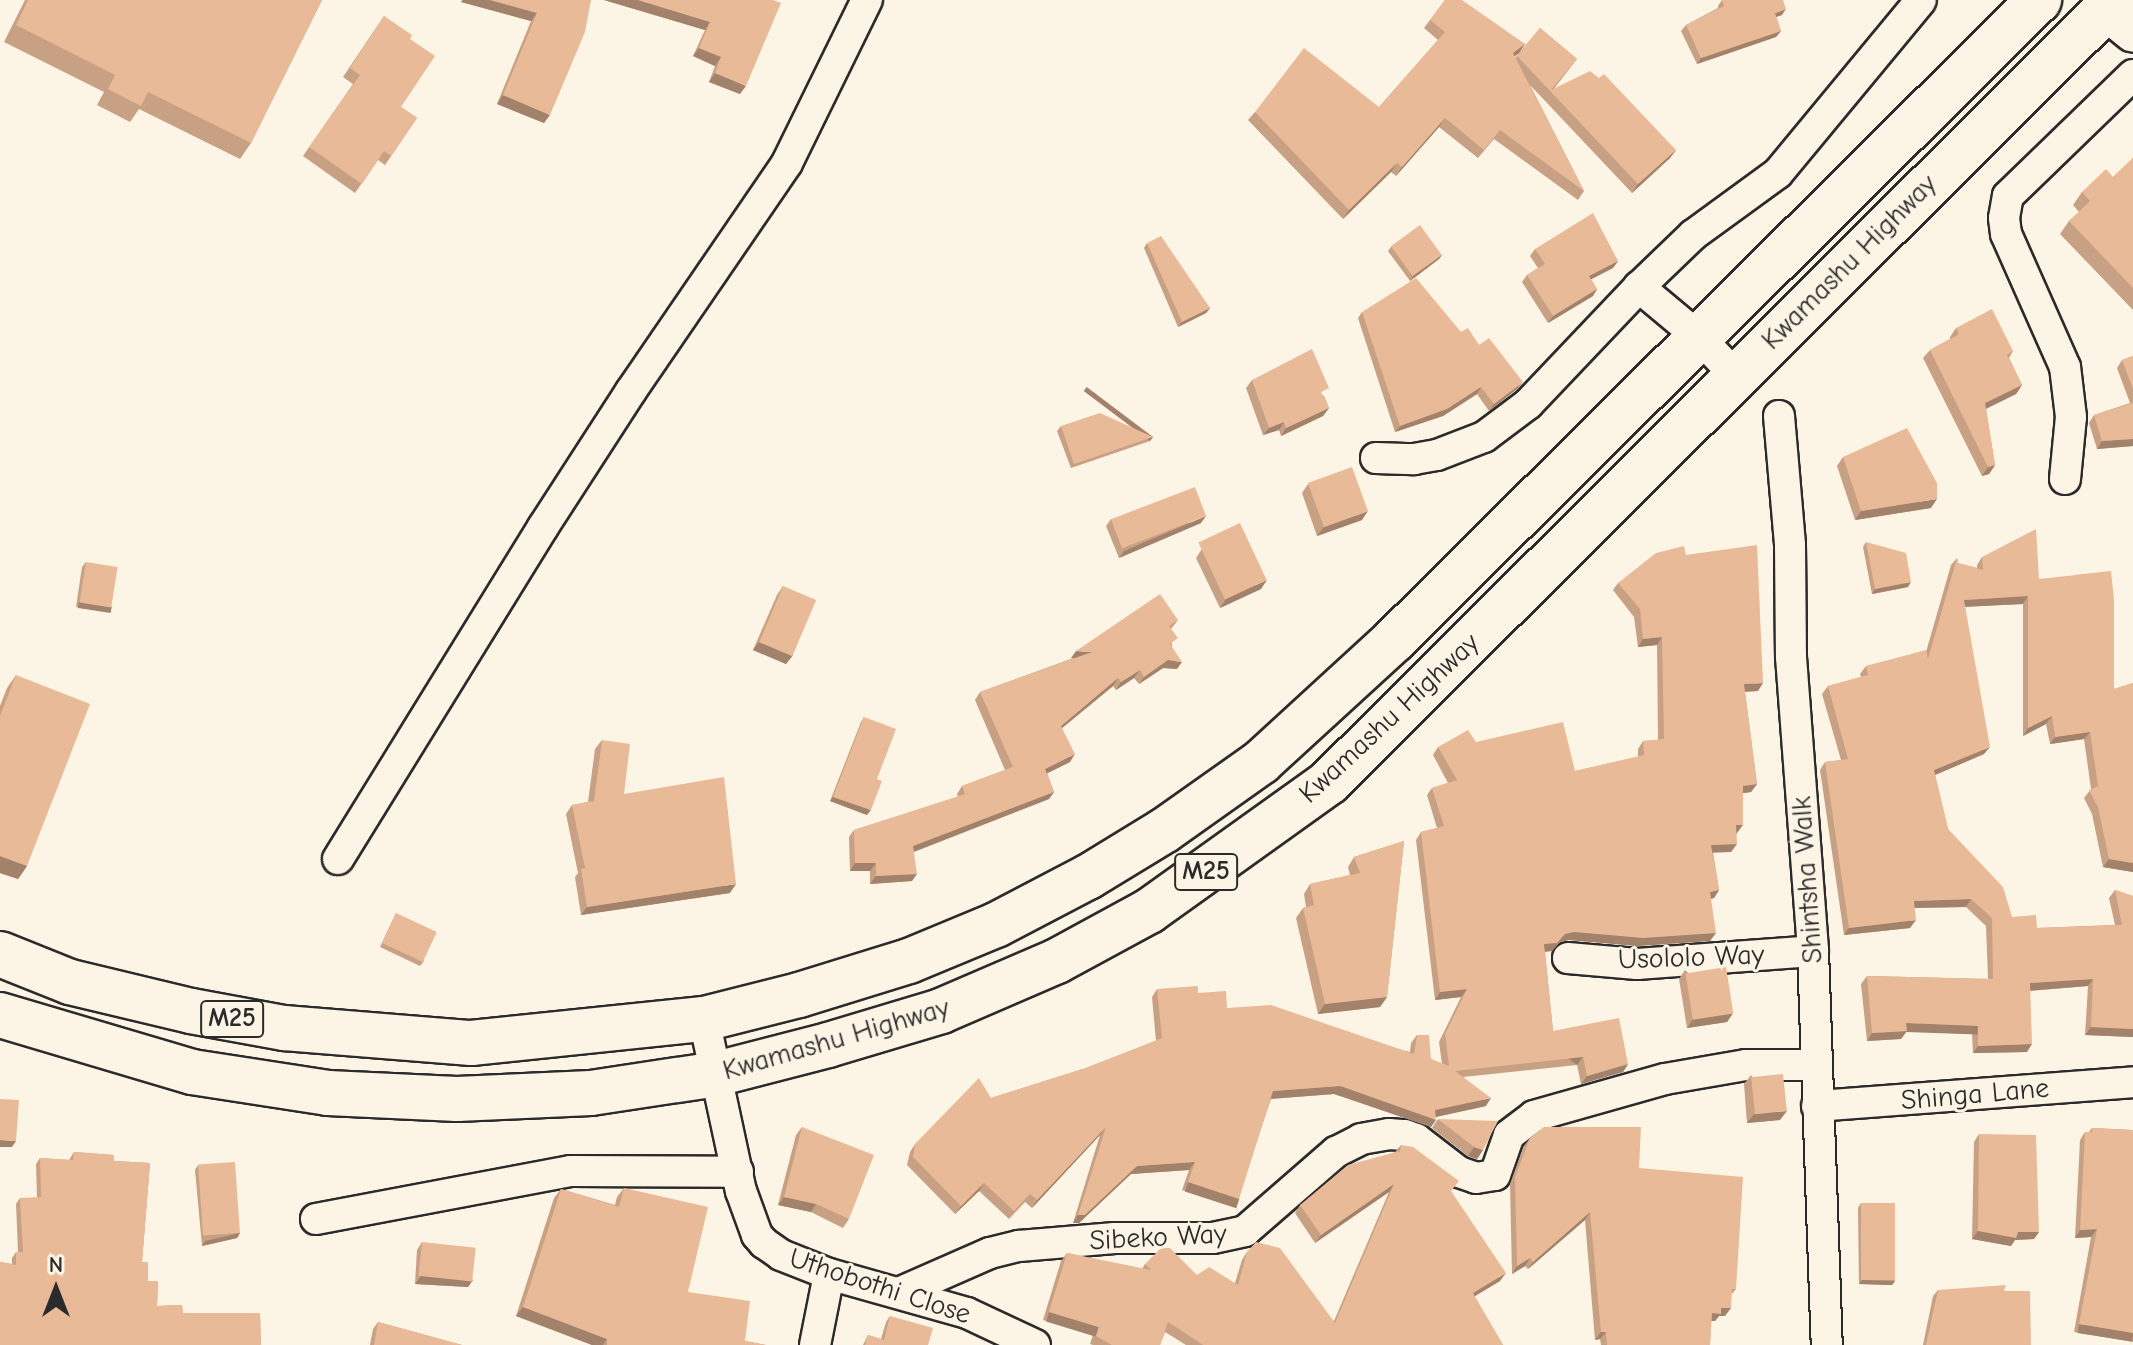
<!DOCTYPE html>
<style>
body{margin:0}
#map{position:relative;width:2133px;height:1345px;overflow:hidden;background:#fcf5e5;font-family:"Comic Neue",sans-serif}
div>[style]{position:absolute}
.roads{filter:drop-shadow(2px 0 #2b2b2b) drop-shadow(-2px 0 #2b2b2b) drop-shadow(0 2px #2b2b2b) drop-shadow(0 -2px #2b2b2b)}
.minor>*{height:30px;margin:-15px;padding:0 15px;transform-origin:15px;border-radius:15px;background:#fcf5e5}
.tertiary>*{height:38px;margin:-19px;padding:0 19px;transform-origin:19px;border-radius:19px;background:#fcf5e5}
.primary>*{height:44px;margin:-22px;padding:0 22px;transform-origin:22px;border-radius:22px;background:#fcf5e5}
.wall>*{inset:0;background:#c8a083}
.shaded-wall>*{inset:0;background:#a2826a;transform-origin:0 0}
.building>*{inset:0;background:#e8ba98;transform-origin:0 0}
span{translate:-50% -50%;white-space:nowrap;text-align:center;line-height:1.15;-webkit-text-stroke:6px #fcf5e5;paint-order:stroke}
.shield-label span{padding:2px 6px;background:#fcf5e5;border:2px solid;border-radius:6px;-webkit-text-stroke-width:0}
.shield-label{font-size:26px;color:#2b2b2b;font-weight:700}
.street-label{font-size:28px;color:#2b2b2b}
.north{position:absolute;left:16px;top:1249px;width:80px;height:80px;-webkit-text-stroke:6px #fcf5e5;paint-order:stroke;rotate:0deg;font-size:22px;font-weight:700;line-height:32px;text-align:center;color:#2b2b2b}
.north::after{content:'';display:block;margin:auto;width:28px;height:36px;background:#2b2b2b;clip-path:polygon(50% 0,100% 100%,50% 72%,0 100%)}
</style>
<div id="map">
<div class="roads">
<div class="minor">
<i style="left:1735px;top:375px;width:51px;rotate:-133.4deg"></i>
<i style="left:1700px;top:338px;width:80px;rotate:-140.1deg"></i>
<i style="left:1639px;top:287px;width:75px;rotate:-43.9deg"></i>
<i style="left:1693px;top:235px;width:105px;rotate:-36.1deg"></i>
<i style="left:1778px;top:173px;width:224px;rotate:-50.4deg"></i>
<i style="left:1779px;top:416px;width:129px;rotate:85.1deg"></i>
<i style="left:1790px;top:545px;width:112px;rotate:89.5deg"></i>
<i style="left:1791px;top:657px;width:295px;rotate:85.7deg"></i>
<i style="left:1813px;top:951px;width:394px;rotate:88deg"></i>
<i style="left:1376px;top:458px;width:38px;rotate:2deg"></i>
<i style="left:1414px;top:459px;width:23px;rotate:-10deg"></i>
<i style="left:1437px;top:455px;width:50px;rotate:-21deg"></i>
<i style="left:1484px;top:437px;width:55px;rotate:-36.9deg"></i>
<i style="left:1528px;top:404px;width:161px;rotate:-46.5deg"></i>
<i style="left:2065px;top:479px;width:62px;rotate:-84.5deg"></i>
<i style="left:2071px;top:417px;width:50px;rotate:-96.8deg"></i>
<i style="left:2065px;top:367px;width:145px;rotate:-113.9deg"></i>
<i style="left:2006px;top:234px;width:16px;rotate:-97deg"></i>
<i style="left:2004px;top:218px;width:22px;rotate:-80deg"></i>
<i style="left:2008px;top:196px;width:174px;rotate:-44.1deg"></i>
<i style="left:338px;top:859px;width:390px;rotate:-58.3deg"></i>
<i style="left:543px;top:527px;width:162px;rotate:-57.1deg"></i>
<i style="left:631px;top:391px;width:276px;rotate:-55.6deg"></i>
<i style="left:787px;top:163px;width:182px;rotate:-63.9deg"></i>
<i style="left:1568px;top:958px;width:69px;rotate:5deg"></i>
<i style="left:1637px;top:964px;width:176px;rotate:-4.2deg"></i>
<i style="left:704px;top:1019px;width:176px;rotate:77.9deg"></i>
<i style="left:741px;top:1191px;width:47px;rotate:70deg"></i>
<i style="left:757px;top:1235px;width:11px;rotate:49deg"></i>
<i style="left:764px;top:1243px;width:21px;rotate:35deg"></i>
<i style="left:781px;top:1255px;width:52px;rotate:21.6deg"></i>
<i style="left:829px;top:1274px;width:143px;rotate:15.8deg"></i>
<i style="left:967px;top:1313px;width:75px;rotate:25.2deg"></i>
<i style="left:1817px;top:1106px;width:317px;rotate:-4.3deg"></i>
<i style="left:316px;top:1219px;width:259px;rotate:-10.7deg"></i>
<i style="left:571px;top:1171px;width:167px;rotate:0.3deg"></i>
<i style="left:901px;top:1292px;width:97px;rotate:-23.7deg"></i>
<i style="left:990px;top:1253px;width:30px;rotate:-14deg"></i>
<i style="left:1019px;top:1246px;width:96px;rotate:-4.8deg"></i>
<i style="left:1115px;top:1238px;width:98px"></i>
<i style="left:1213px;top:1238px;width:33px;rotate:-12deg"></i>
<i style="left:1245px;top:1231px;width:121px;rotate:-41deg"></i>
<i style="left:1336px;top:1152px;width:28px;rotate:-27deg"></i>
<i style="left:1361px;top:1139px;width:28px;rotate:-10deg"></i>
<i style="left:1389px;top:1134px;width:16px;rotate:4deg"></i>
<i style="left:1405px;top:1135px;width:12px;rotate:20deg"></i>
<i style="left:1416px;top:1139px;width:54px;rotate:37.5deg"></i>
<i style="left:1459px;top:1172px;width:18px;rotate:19deg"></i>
<i style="left:1476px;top:1178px;width:19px;rotate:-9deg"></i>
<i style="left:1495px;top:1175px;width:42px;rotate:-70.7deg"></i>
<i style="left:1509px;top:1135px;width:31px;rotate:-37deg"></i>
<i style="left:1534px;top:1116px;width:136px;rotate:-15.8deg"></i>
<i style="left:1665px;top:1079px;width:82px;rotate:-9.8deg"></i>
<i style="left:1746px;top:1065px;width:70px"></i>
<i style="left:815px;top:1345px;width:72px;rotate:-78.8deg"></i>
</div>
<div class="tertiary">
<i style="left:2105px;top:10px;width:36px;rotate:39deg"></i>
</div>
<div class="primary">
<i style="left:0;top:954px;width:75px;rotate:21.8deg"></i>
<i style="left:70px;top:982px;width:124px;rotate:13.5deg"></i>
<i style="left:191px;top:1011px;width:95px;rotate:10.4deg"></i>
<i style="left:284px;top:1028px;width:188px;rotate:4.6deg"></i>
<i style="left:471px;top:1043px;width:234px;rotate:-5.9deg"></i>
<i style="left:704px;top:1019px;width:98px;rotate:-14.2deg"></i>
<i style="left:799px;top:995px;width:115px;rotate:-17.2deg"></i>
<i style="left:909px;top:961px;width:94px;rotate:-22.5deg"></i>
<i style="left:996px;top:925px;width:104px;rotate:-27.6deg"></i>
<i style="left:1088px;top:877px;width:90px;rotate:-31.4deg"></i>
<i style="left:1165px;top:830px;width:118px;rotate:-35.3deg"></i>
<i style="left:1261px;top:762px;width:180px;rotate:-42.5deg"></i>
<i style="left:1394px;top:640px;width:909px;rotate:-44.78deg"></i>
<i style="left:0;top:1015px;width:200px;rotate:16.5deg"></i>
<i style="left:192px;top:1072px;width:138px;rotate:8.8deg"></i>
<i style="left:328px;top:1093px;width:129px;rotate:2.7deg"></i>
<i style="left:457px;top:1099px;width:134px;rotate:-2.6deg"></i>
<i style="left:591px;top:1093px;width:126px;rotate:-8.6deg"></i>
<i style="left:716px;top:1074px;width:116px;rotate:-14.5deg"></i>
<i style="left:828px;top:1045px;width:118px;rotate:-16.7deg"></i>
<i style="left:941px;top:1011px;width:126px;rotate:-23.3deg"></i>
<i style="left:1057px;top:961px;width:105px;rotate:-28.5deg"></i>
<i style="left:1149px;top:911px;width:221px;rotate:-35.6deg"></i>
<i style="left:1329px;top:782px;width:1109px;rotate:-44.85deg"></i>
</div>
</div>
<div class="wall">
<i style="clip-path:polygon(25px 0,322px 0,251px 143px,240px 159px,139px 109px,130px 122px,97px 105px,104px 92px,4px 42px)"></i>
<i style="clip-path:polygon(462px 0,591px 0,544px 123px,497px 104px,531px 21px,461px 2px)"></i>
<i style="clip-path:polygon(604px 0,773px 0,740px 94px,709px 82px,715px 66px,693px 56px,705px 30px)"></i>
<i style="clip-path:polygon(1445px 0,1525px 44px,1519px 53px,1515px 56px,1515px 58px,1540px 28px,1577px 59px,1553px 90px,1676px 150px,1670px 158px,1632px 193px,1530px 85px,1584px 191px,1578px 200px,1494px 139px,1478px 158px,1439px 127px,1396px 176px,1391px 172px,1343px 219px,1248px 120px,1255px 112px,1379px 107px,1438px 40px,1424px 28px)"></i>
<i style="clip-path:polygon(1722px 0,1782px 15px,1776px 17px,1781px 31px,1776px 37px,1697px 64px,1681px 31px,1686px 25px,1718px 8px,1718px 6px)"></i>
<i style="clip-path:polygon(384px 16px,410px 39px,401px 107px,417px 118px,385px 165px,378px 160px,355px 193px,303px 156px,353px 84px,343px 77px)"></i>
<i style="clip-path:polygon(2133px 158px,2133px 310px,2060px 234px,2069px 221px,2079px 212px,2073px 205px,2082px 192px,2113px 177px)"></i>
<i style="clip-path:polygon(1147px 243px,1210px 308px,1206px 313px,1178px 327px,1144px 248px)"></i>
<i style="clip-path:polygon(1391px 247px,1442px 255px,1439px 259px,1410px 281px,1388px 251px)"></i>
<i style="clip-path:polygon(1535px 249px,1618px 261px,1613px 268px,1591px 279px,1597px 289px,1593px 296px,1548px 323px,1522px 282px,1527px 275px,1538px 268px,1530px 256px)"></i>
<i style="clip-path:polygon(1362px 312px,1461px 332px,1479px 345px,1518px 388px,1489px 411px,1477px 394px,1443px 416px,1395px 432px,1358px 318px)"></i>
<i style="clip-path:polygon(1956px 328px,2013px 351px,2009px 358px,2022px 385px,2016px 394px,1986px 409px,1995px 465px,1989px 474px,1982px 476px,1923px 358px,1930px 350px,1950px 339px,1950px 337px)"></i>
<i style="clip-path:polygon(2133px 356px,2133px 446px,2097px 449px,2089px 423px,2094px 415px,2130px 403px,2117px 368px,2122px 360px)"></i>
<i style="clip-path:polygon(1252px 380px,1324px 396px,1329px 408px,1323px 416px,1281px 436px,1279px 430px,1263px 435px,1246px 388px)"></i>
<i style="clip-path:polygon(1061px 426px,1153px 437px,1150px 441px,1071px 468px,1057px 431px)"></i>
<i style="clip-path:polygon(1843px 457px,1931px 508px,1855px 520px,1837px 466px)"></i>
<i style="clip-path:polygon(1308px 484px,1362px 520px,1317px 536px,1302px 493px)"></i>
<i style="clip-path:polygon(1111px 519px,1201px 523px,1119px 558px,1106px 526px)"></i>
<i style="clip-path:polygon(1866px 542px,1908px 587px,1872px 594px,1863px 547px)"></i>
<i style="clip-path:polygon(1202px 549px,1261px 589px,1220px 608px,1196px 558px)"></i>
<i style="clip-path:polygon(1686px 555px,1758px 691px,1745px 692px,1757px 784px,1751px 792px,1743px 793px,1737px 833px,1731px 852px,1713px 852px,1719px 890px,1714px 898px,1711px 899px,1710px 941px,1637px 946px,1569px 940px,1560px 942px,1552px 951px,1545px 952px,1553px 1031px,1628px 1064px,1623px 1072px,1581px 1084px,1577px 1065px,1463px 1077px,1486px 1106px,1436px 1117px,1431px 1127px,1334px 1094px,1271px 1099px,1234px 1207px,1182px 1190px,1189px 1170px,1131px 1174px,1079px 1223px,1073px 1223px,1100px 1135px,1032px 1208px,1025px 1202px,1009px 1219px,979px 1191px,955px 1214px,907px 1165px,910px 1152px,915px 1144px,991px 1098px,1086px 1068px,1156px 1041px,1152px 997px,1157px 989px,1198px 993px,1227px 1008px,1410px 1052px,1411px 1043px,1417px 1035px,1431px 1059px,1442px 1064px,1439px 1042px,1461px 997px,1435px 1000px,1416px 840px,1421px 832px,1437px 828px,1427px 795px,1432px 788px,1448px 783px,1433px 755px,1438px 747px,1476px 742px,1575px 771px,1638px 757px,1638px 749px,1643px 741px,1658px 740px,1657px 645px,1638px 647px,1634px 617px,1613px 590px,1618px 583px)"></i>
<i style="clip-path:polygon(1982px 557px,2039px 579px,2114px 689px,2133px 683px,2133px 872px,2103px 867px,2092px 814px,2084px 798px,2091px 789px,2084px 739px,2050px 744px,2046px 724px,2023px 736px,2023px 604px,1965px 607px,1984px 754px,1935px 775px,1948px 829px,2012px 917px,2037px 928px,2115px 925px,2109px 898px,2115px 890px,2133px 896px,2133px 1037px,2085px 1035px,2088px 986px,2030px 991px,2027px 1052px,1973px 1053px,1972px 1034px,1907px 1031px,1901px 1039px,1867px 1041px,1861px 984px,1867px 976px,1988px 979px,1986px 926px,1966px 907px,1914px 908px,1910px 928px,1844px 935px,1820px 770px,1825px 762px,1841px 760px,1822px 694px,1828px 686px,1861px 677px,1860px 674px,1866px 666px,1926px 652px,1951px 565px,1957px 558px,1958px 563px,1977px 568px,1977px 565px)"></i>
<i style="clip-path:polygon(86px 562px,112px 607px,109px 612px,76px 607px,82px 567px)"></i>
<i style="clip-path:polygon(783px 586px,793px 655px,786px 664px,753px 650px,777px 595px)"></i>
<i style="clip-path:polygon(1178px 620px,1171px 629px,1172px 647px,1177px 669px,1163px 668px,1139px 684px,1134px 678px,1116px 690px,1113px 686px,1062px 728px,1070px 762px,1047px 773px,1054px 792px,1049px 799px,914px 852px,912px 881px,870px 884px,870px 871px,850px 871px,849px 837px,854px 830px,958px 797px,957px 794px,962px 786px,1005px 770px,975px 700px,980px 692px)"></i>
<i style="clip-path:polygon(16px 675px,27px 866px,18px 879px,0 873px,0 706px,7px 688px)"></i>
<i style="clip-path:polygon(864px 717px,877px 779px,867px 815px,830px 801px,861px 722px)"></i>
<i style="clip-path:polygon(602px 740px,624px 794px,730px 893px,581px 915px,575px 877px,578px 873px,566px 814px,572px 805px,588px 802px,595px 749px)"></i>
<i style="clip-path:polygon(1404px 841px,1387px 997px,1380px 1007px,1318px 1014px,1296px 918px,1303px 908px,1306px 907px,1304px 894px,1310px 884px,1350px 875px,1348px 867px,1354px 857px)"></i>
<i style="clip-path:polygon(396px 913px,424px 961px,420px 966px,380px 947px)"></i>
<i style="clip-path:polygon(1685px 970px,1733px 1013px,1727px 1022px,1687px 1028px,1679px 979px)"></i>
<i style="clip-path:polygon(1751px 1075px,1780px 1120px,1747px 1123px,1744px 1084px)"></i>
<i style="clip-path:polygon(1438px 1119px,1483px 1150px,1477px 1159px,1468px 1156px,1432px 1128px)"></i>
<i style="clip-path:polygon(802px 1127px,849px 1219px,843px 1228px,811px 1212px,778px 1205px,796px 1135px)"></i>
<i style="clip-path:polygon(2092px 1128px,2133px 1130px,2133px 1342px,2074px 1332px,2091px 1237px,2075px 1238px,2080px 1140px,2085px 1132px,2089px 1132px)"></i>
<i style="clip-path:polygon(1979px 1134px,2039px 1232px,2034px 1239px,2015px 1240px,2011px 1246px,1972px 1239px,1974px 1142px)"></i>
<i style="clip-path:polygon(1530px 1138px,1639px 1168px,1736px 1289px,1731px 1295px,1725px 1316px,1719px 1316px,1715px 1321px,1711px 1321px,1710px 1345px,1601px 1345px,1600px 1339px,1595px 1340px,1585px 1220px,1528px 1269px,1525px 1266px,1512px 1274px,1510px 1184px,1524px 1146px)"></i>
<i style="clip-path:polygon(1401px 1145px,1451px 1192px,1500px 1281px,1474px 1296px,1503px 1345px,1186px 1345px,1165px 1332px,1160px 1345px,1093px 1345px,1090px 1344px,1093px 1335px,1043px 1320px,1061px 1261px,1067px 1253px,1142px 1269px,1145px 1264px,1235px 1283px,1242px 1260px,1247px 1252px,1334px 1321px,1389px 1192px,1315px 1243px,1295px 1213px,1300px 1205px,1395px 1152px)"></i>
<i style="clip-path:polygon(74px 1152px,114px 1155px,114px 1161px,150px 1163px,142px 1262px,148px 1262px,148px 1281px,158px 1281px,157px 1306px,182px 1305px,183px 1313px,260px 1313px,261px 1345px,0 1345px,0 1262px,12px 1264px,12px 1258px,16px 1252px,18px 1252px,16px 1204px,20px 1198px,37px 1198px,36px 1164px,40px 1158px,69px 1160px)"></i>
<i style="clip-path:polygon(198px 1165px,240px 1233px,237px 1238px,202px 1246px,195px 1170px)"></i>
<i style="clip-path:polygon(624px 1188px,688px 1292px,745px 1341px,766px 1345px,592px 1345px,516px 1316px,554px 1198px,561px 1189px,615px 1205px,617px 1197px)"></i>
<i style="clip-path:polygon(1861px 1203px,1895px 1281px,1892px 1285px,1859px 1284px,1858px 1208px)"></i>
<i style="clip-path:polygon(422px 1242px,473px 1280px,468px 1287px,415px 1284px,417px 1250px)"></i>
<i style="clip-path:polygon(1938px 1290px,2004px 1291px,2031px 1345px,1923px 1345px,1933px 1296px)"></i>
<i style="clip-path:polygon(890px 1316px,928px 1345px,863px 1345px,868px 1335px,881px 1339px,886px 1322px)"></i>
<i style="clip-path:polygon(378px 1322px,462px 1345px,370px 1345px,373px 1329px)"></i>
</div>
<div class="shaded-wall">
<i style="clip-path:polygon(463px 0,490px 0,537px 13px,531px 21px,461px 2px)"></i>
<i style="clip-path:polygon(604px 0,638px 0,710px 22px,705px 30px)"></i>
<i style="clip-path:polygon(1786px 9px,1782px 15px,1770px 19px,1775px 13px)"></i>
<i style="clip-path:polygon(1781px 31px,1776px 37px,1697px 64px,1701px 58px)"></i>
<i style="clip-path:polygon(1525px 44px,1519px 53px,1507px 62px,1513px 53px)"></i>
<i style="clip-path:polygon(699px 48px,721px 57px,715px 66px,693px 56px)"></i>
<i style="clip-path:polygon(715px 73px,746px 86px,740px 94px,709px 82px)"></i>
<i style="clip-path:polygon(503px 95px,550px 115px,544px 123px,497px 104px)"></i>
<i style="clip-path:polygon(1445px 118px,1439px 127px,1396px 176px,1402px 167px)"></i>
<i style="clip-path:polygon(1676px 150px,1670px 158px,1632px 193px,1638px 184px)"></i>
<i style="clip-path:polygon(1397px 163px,1391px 172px,1343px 219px,1349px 210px)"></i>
<i style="clip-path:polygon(1442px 255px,1439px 259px,1410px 281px,1413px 276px)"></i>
<i style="clip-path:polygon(1618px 261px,1613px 268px,1584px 283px,1589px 276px)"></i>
<i style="clip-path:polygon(1597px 289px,1593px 296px,1548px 323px,1553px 316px)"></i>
<i style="clip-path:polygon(1210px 308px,1206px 313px,1178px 327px,1182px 322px)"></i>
<i style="clip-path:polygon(1523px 382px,1518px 388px,1489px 411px,1494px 404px)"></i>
<i style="clip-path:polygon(2022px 385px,2016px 394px,1979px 412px,1985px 403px)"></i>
<i style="clip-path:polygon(1481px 387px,1477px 394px,1443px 416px,1395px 432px,1400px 426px)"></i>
<i style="clip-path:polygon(1329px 408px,1323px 416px,1281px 436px,1286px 428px)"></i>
<i style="clip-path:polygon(1284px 422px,1279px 430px,1263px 435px,1269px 428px)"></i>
<i style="left:1153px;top:437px;width:5px;height:83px;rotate:127deg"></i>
<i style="clip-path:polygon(2133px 439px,2133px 446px,2097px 449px,2102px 441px)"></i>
<i style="clip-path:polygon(1995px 465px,1989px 474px,1982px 476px,1988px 467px)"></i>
<i style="clip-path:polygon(1937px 499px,1931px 508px,1855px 520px,1861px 511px)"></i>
<i style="clip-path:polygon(1368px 511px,1362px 520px,1317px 536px,1324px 527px)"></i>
<i style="clip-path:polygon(1206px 516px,1201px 523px,1119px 558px,1124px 551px)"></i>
<i style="clip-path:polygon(1267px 580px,1261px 589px,1220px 608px,1226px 599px)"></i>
<i style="clip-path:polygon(1911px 582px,1908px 587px,1872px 594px,1875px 589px)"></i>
<i style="clip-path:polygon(2028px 596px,2023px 604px,1959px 607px,1964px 600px)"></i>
<i style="left:79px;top:602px;width:33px;height:6px;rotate:9deg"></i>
<i style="clip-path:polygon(1662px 637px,1657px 645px,1638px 647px,1643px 639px)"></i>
<i style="clip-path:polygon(759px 642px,793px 655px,786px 664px,753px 650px)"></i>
<i style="clip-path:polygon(1076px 651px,1092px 652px,1086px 660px,1071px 658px)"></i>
<i style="clip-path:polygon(1168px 660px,1182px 662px,1177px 669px,1163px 668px,1139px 684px,1144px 677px)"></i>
<i style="clip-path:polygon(1140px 670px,1134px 678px,1116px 690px,1121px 682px)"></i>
<i style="clip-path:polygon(1118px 678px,1113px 686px,1055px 734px,1061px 726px)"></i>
<i style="clip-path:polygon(1763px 683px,1758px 691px,1738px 692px,1744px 684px)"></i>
<i style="clip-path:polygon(2052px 716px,2046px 724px,2023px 736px,2028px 728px)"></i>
<i style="clip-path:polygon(2090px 732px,2084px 739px,2050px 744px,2055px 737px)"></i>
<i style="clip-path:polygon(1990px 747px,1984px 754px,1928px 778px,1934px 770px)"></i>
<i style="clip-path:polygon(1075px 754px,1070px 762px,1040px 777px,1045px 769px)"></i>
<i style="clip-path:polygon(1757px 784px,1751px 792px,1737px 794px,1743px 786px)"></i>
<i style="clip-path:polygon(1054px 792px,1049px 799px,908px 854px,913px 846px)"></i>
<i style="clip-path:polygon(833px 797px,871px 810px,867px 815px,830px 801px)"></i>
<i style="clip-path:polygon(1736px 825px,1743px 825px,1737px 833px,1731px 833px)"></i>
<i style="clip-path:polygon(1737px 844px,1731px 852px,1706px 853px,1711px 845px)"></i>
<i style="clip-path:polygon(0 856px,27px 866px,18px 879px,0 873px)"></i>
<i style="clip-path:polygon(2109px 859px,2133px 863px,2133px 872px,2103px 867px)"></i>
<i style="clip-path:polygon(855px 863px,876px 863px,870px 871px,850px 871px)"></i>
<i style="clip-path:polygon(917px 874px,912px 881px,870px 884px,876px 876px)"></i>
<i style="clip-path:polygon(736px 884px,730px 893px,581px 915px,587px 907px)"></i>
<i style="clip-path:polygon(1719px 890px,1714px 898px,1704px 900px,1710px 892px)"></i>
<i style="clip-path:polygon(1971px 899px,1966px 907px,1908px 908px,1914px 901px)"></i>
<i style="clip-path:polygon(1916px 920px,1910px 928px,1844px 935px,1849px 928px)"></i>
<i style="clip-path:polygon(1574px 932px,1716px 933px,1710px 941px,1637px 946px,1569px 940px,1560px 942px,1552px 951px,1538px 952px,1544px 944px,1565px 934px)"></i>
<i style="clip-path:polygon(2093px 979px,2088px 986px,2025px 991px,2030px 983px)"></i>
<i style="clip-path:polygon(1467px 989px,1461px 997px,1435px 1000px,1440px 992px)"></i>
<i style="clip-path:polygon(1387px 997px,1380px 1007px,1318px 1014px,1325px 1004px)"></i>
<i style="clip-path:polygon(1733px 1013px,1727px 1022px,1687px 1028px,1693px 1019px)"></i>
<i style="left:1906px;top:1023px;width:72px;height:9px;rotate:2deg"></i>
<i style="clip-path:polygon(2091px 1027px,2133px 1029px,2133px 1037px,2085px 1035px)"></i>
<i style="clip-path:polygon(1907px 1031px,1901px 1039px,1867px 1041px,1872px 1033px)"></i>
<i style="clip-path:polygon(2032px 1044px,2027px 1052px,1973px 1053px,1978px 1046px)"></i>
<i style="left:1583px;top:1057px;width:10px;height:129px;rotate:127deg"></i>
<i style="clip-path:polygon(1628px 1064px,1623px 1072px,1581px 1084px,1587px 1076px)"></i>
<i style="clip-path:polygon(1340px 1086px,1435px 1110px,1491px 1098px,1486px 1106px,1431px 1118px,1436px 1120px,1431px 1127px,1334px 1094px,1268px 1099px,1273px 1091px)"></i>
<i style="clip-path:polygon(1787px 1111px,1780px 1120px,1747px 1123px,1754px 1114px)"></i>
<i style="clip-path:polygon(1106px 1127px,1100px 1135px,1032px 1208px,1037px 1200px)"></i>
<i style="clip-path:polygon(0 1140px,16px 1141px,12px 1147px,0 1147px)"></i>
<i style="clip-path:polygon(1474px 1147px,1483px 1150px,1477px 1159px,1468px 1156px)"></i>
<i style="clip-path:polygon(1195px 1162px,1189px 1170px,1131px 1174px,1079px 1223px,1073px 1223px,1078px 1215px,1137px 1166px)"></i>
<i style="left:1188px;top:1182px;width:54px;height:10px;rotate:18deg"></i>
<i style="clip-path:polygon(984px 1183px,979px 1191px,955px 1214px,961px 1206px)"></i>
<i style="clip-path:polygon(1394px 1184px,1389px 1192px,1315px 1243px,1321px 1235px)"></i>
<i style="clip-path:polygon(784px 1197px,816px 1204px,811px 1212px,778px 1205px)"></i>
<i style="clip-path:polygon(1590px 1212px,1585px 1220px,1528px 1269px,1533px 1262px)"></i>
<i style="clip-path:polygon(2097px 1229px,2091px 1237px,2075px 1238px,2080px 1230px)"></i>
<i style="clip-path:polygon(1978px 1231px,2018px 1232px,2039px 1232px,2034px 1239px,2015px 1240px,2011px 1246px,1972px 1239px)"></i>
<i style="clip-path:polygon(240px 1233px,237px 1238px,202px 1246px,205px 1241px)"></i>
<i style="clip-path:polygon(1530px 1258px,1525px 1266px,1512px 1274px,1517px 1266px)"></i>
<i style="clip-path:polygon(1506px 1273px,1500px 1281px,1467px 1301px,1473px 1293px)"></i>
<i style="clip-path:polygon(421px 1276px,473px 1280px,468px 1287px,415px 1284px)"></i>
<i style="clip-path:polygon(1862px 1280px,1895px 1281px,1892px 1285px,1859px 1284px)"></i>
<i style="clip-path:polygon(523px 1307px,607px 1339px,603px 1345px,592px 1345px,516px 1316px)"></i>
<i style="clip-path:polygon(1721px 1308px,1731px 1308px,1725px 1316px,1719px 1316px,1715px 1321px,1706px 1321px,1712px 1313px)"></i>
<i style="left:1049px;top:1312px;width:52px;height:10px;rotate:17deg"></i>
<i style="left:2079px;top:1324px;width:55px;height:9px;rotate:9deg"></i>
<i style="clip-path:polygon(1601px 1332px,1606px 1332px,1600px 1339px,1595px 1340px)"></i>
</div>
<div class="building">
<i style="clip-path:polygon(28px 0,322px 0,251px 143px,148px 92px,141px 106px,108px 89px,115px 75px,16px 25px)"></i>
<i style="clip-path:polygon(490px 0,591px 0,585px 32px,550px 115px,503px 95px,537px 13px)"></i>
<i style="clip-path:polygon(638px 0,773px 0,781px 3px,746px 86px,715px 73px,721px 57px,699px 48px,710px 22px)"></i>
<i style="clip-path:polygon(1445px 0,1462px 0,1525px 44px,1513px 53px,1584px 191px,1500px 130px,1484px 150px,1445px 118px,1402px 167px,1397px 163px,1349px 210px,1255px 112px,1304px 48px,1379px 107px,1445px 32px,1430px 20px)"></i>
<i style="clip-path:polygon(1722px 0,1783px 0,1786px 9px,1775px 13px,1781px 31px,1701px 58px,1686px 25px,1724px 6px)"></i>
<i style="clip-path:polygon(384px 16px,412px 35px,410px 39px,435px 56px,401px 107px,417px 118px,391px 156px,384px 151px,362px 184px,309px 147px,360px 75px,350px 68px)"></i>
<i style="clip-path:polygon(1540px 28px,1577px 59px,1551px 90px,1590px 71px,1599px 78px,1604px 74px,1676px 150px,1638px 184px,1517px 56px)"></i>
<i style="clip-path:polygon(2133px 158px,2133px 288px,2069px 221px,2090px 201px,2082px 192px,2106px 169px,2113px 177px)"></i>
<i style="clip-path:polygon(1593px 213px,1618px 261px,1589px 276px,1597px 289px,1553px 316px,1527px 275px,1545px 264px,1535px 249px)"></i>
<i style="left:1420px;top:225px;width:37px;height:36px;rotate:54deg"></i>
<i style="clip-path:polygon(1161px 236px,1210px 308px,1182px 322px,1147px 243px)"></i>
<i style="clip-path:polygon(1416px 278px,1461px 332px,1468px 328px,1479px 345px,1489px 338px,1523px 382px,1494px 404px,1481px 387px,1447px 409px,1400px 426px,1362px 312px)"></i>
<i style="clip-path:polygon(1992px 309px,2013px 351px,2007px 355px,2022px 385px,1985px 403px,1995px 465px,1988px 467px,1930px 350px,1959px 334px,1956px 328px)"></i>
<i style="clip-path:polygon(1312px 349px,1329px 388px,1321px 392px,1329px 408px,1286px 428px,1284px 422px,1269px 428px,1252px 380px)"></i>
<i style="clip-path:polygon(2133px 356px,2133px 389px,2122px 360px)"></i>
<i style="clip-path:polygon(2133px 403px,2133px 439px,2102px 441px,2094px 415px)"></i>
<i style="clip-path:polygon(1100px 413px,1153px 437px,1074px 464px,1061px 426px)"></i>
<i style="clip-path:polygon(1907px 428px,1937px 483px,1937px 499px,1861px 511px,1843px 457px)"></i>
<i style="left:1352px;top:467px;width:47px;height:47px;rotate:70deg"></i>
<i style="left:1195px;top:487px;width:31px;height:90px;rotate:69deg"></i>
<i style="left:1240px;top:523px;width:63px;height:46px;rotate:65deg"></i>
<i style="clip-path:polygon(2036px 529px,2039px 579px,2111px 571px,2114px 600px,2114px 689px,2133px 683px,2133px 863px,2109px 859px,2098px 807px,2089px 790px,2098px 786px,2090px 732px,2055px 737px,2052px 716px,2028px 728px,2028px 596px,1964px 600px,1990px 747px,1934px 770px,1948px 829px,2003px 887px,2012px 917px,2036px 915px,2037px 928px,2122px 925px,2115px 890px,2133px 896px,2133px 1029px,2091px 1027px,2093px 979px,2030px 983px,2032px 1044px,1978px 1046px,1978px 1026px,1906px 1023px,1907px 1031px,1872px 1033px,1867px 976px,1993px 979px,1992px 918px,1971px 899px,1914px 901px,1916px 920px,1849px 928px,1825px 762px,1848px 759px,1828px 686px,1868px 675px,1866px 666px,1926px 650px,1928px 659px,1957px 558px,1958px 563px,1983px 570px,1982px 557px)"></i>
<i style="clip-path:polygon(1866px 542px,1906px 553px,1911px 582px,1875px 589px)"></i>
<i style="clip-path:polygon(1757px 545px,1763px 683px,1744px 684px,1757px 784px,1743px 786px,1743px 825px,1736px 825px,1737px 844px,1711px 845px,1719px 890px,1710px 892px,1716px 933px,1643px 938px,1574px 932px,1565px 934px,1557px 943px,1544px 944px,1553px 1031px,1619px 1018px,1628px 1064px,1587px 1076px,1583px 1057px,1455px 1071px,1491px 1098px,1435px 1110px,1436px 1120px,1340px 1086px,1273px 1091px,1239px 1199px,1188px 1182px,1195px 1162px,1137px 1166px,1085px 1215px,1078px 1215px,1106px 1127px,1037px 1200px,1030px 1194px,1014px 1211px,984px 1183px,961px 1206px,913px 1157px,915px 1144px,979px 1078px,991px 1098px,1086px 1068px,1162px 1038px,1157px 989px,1198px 986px,1198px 993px,1226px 991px,1227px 1008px,1271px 1005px,1414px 1054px,1417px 1035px,1429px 1035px,1431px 1059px,1449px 1066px,1445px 1034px,1467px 989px,1440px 992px,1421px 832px,1444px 826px,1432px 788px,1457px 780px,1438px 747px,1468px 730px,1476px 742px,1563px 722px,1575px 771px,1644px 755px,1643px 741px,1664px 739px,1662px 637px,1643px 639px,1640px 609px,1618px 583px,1656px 553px,1684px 546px,1686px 555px)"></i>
<i style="left:86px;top:562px;width:32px;height:41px;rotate:9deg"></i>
<i style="left:783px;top:586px;width:36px;height:61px;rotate:23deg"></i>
<i style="clip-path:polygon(1160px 594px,1178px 620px,1169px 626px,1178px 638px,1170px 644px,1182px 662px,1168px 660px,1144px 677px,1140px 670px,1121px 682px,1118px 678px,1061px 726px,1075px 754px,1045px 769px,1054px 792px,913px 846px,917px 874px,876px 876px,876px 863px,855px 863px,854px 830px,965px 794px,962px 786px,1013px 767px,980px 692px,1092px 652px,1076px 651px)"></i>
<i style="clip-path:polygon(16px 675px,90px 704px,27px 866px,0 856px,0 716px)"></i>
<i style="clip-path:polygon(864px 717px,896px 729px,877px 779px,882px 781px,871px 810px,833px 797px)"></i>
<i style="clip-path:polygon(602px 740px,630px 744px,624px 794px,724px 777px,736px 884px,587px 907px,581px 869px,585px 868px,572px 805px,594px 801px)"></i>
<i style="clip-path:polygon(1404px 841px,1387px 997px,1325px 1004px,1303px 908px,1314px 905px,1310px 884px,1360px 873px,1354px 857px)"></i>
<i style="left:396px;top:913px;width:45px;height:33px;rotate:25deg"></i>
<i style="left:1726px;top:967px;width:47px;height:41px;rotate:81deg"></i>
<i style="left:1783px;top:1074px;width:37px;height:32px;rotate:84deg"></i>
<i style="clip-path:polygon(0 1099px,19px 1100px,16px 1141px,0 1140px)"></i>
<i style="clip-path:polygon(1438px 1119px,1498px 1121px,1483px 1150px,1474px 1147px)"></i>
<i style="clip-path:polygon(802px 1127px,874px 1155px,849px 1219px,816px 1204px,784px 1197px)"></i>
<i style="clip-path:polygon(1544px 1127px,1641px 1127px,1639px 1168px,1743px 1177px,1736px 1289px,1732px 1289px,1731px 1308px,1721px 1308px,1721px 1314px,1712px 1313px,1710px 1345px,1607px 1345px,1606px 1332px,1601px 1332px,1590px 1212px,1533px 1262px,1530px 1258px,1517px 1266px,1515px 1177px,1530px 1138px)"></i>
<i style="clip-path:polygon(2092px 1128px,2133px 1130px,2133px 1333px,2079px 1324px,2097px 1229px,2080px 1230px,2085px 1132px,2092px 1132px)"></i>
<i style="clip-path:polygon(1979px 1134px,2036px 1135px,2039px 1232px,2018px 1232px,2016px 1238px,1978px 1231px)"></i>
<i style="clip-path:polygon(1401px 1145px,1413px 1147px,1459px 1181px,1451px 1191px,1506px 1273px,1473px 1293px,1503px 1345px,1203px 1345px,1168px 1322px,1160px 1345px,1112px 1345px,1096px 1336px,1099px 1327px,1049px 1312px,1067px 1253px,1151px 1270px,1145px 1264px,1161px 1248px,1170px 1248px,1197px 1275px,1209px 1267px,1238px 1285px,1247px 1252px,1256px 1242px,1280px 1248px,1335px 1323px,1394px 1184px,1321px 1235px,1300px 1205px,1348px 1165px,1400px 1151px)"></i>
<i style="clip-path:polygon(74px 1152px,114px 1155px,114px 1161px,150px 1163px,142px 1262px,148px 1262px,148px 1281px,158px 1281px,157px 1306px,182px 1305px,183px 1313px,260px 1313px,261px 1345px,0 1345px,0 1262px,16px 1265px,16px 1252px,23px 1252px,20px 1198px,41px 1197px,40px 1158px,73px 1160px)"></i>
<i style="left:235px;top:1162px;width:71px;height:37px;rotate:86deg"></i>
<i style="clip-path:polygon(624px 1188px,708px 1207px,688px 1292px,750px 1301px,745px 1341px,766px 1345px,607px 1345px,607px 1339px,523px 1307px,561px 1189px,619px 1207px)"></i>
<i style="left:1861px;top:1203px;width:34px;height:77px"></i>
<i style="left:422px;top:1242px;width:54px;height:34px;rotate:6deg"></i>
<i style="clip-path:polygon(2006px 1285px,2004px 1291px,2030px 1291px,2031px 1345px,1926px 1345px,1938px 1290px)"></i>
<i style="clip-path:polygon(890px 1316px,933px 1328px,928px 1345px,865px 1345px,868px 1335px,884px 1340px)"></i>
<i style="clip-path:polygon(378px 1322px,462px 1345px,374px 1345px)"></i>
</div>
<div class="shield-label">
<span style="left:1206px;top:872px">M25</span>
<span style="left:232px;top:1019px">M25</span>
</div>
<div class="street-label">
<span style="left:1849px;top:262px;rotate:-45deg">Kwamashu Highway</span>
<span style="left:1389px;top:718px;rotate:-43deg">Kwamashu Highway</span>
<span style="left:1807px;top:880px;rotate:-94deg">Shintsha Walk</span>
<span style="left:1691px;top:957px;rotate:-2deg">Usololo Way</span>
<span style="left:836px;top:1039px;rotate:-16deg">Kwamashu Highway</span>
<span style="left:1975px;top:1094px;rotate:-5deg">Shinga Lane</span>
<span style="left:1158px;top:1237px;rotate:-3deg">Sibeko Way</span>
<span style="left:880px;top:1286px;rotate:18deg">Uthobothi Close</span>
</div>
<div class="north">N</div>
</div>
